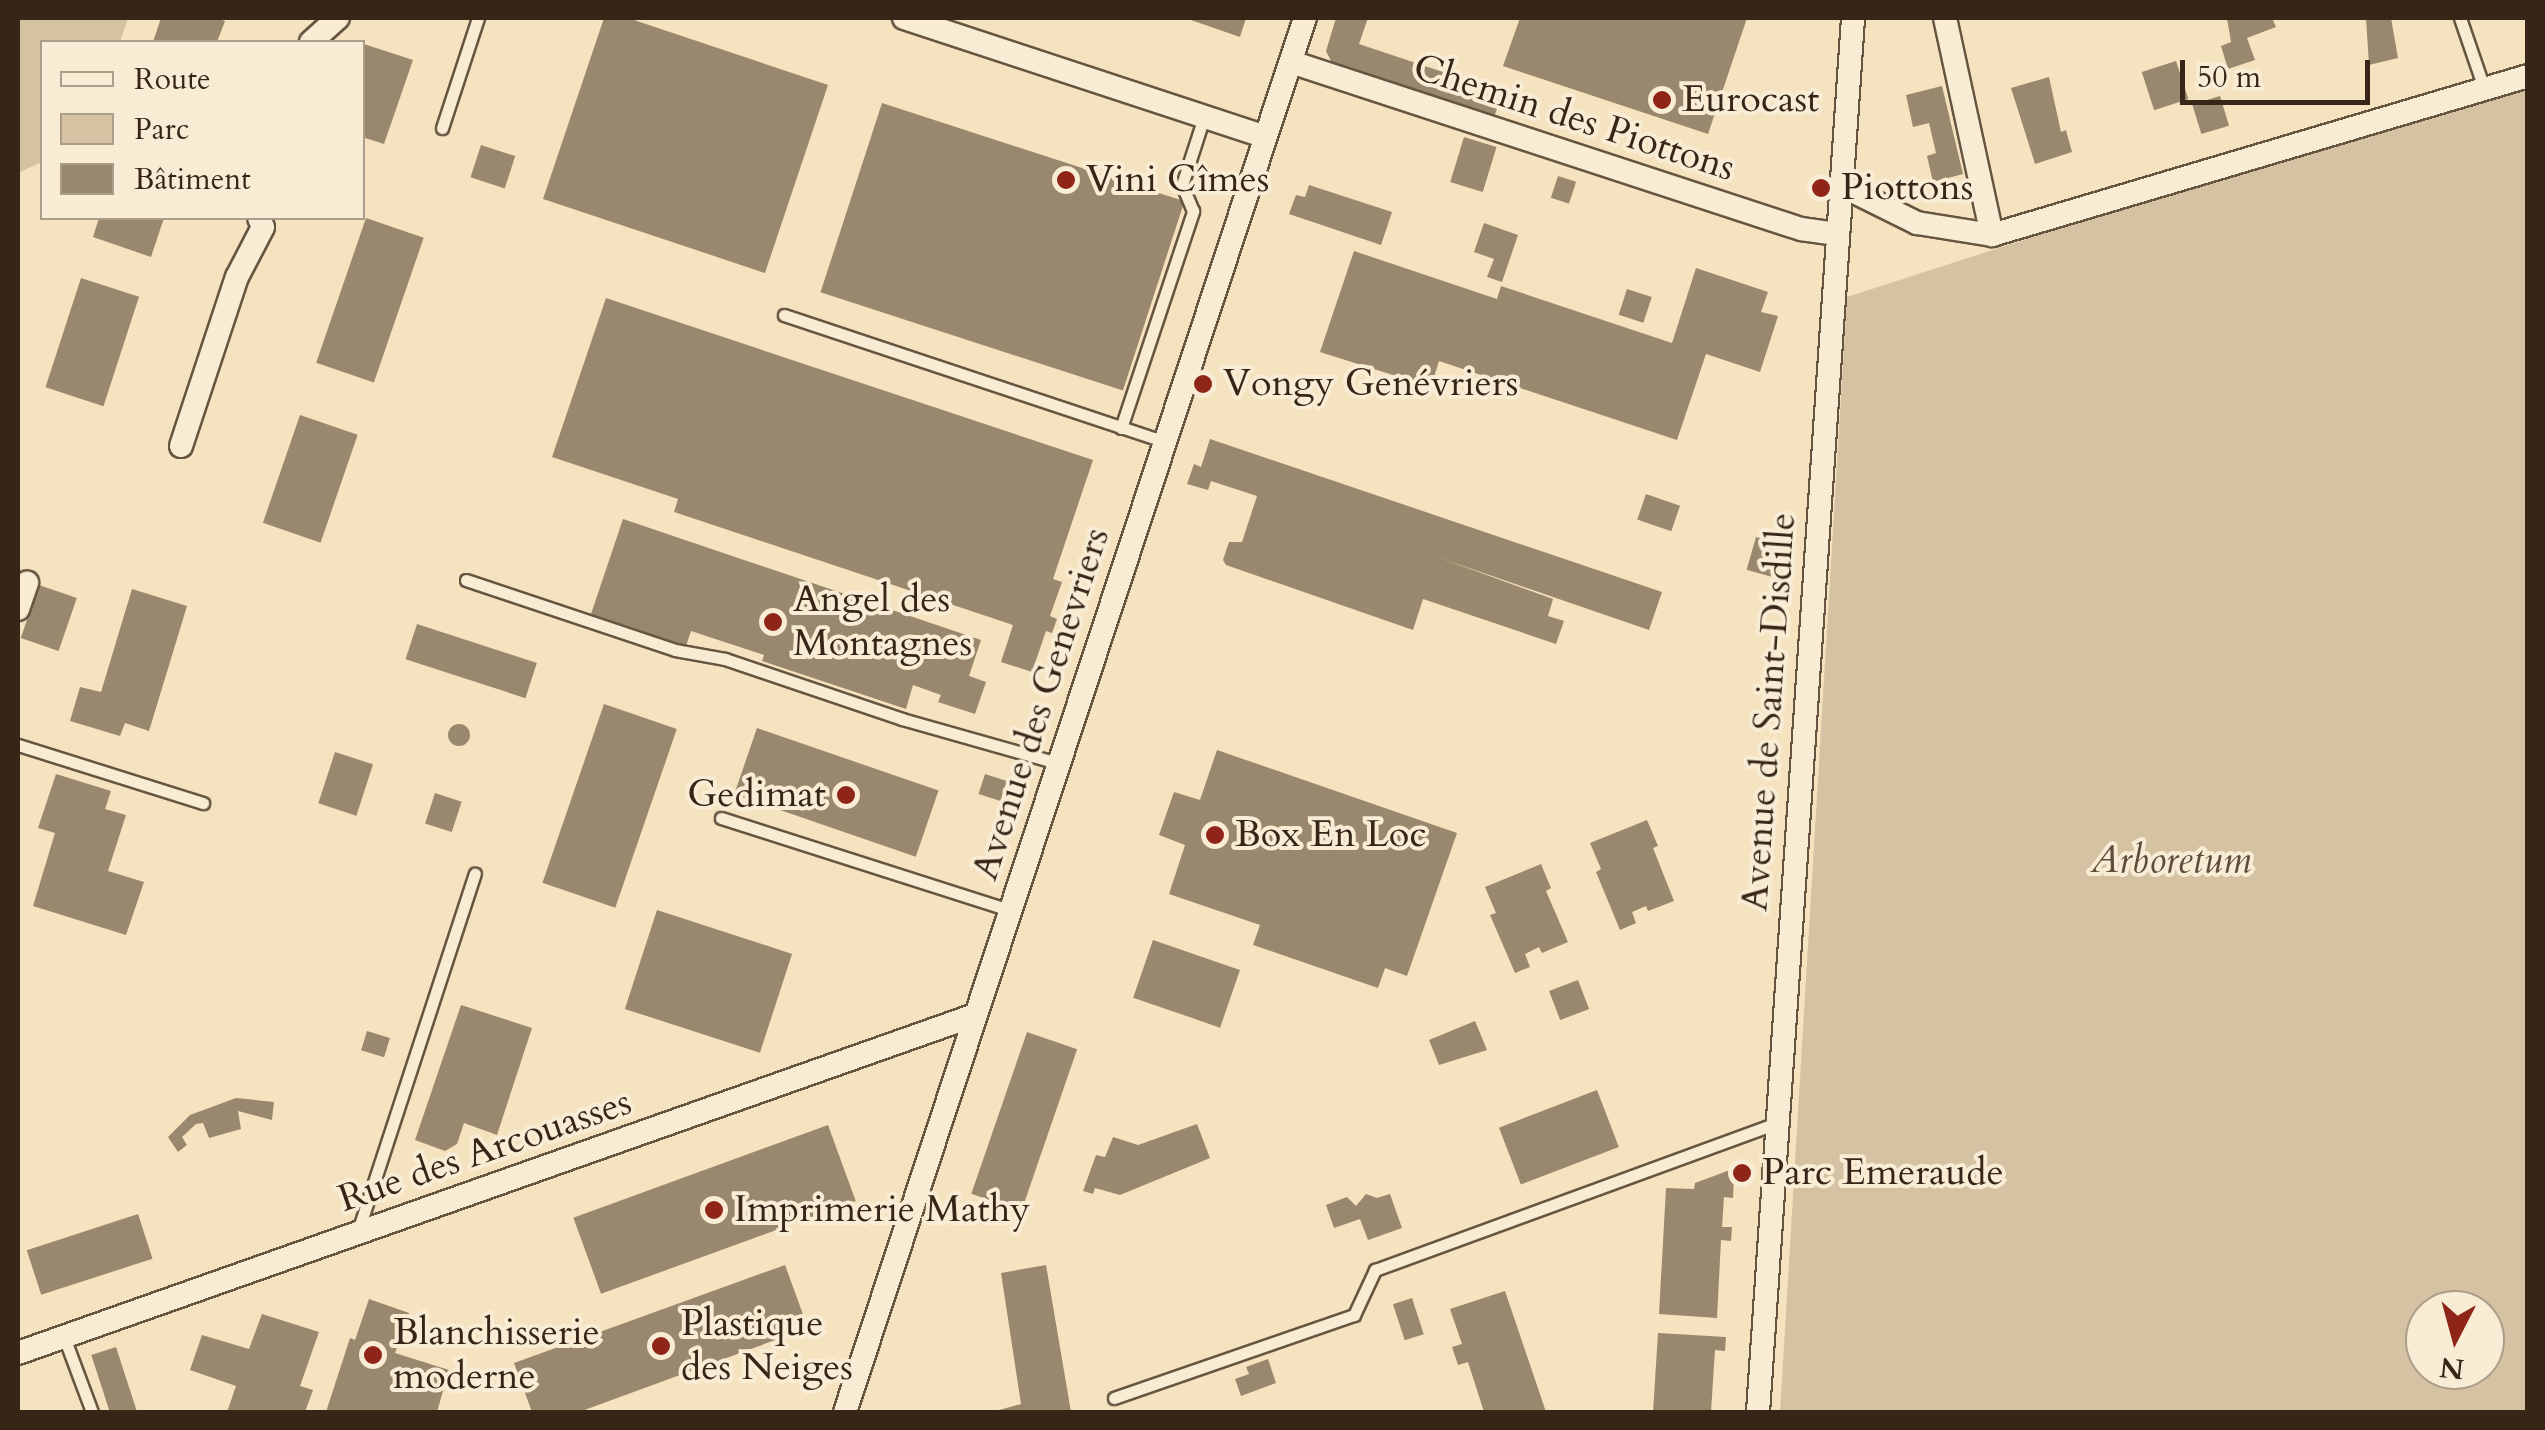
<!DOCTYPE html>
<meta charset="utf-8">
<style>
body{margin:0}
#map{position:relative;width:2545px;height:1430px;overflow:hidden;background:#f5e2be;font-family:Cardo,serif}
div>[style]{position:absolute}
.green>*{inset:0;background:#d5c2a2}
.building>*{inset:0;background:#9a886e;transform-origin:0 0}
.round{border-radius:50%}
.roads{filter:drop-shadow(2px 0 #665541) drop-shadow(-2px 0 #665541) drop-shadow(0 2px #665541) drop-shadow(0 -2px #665541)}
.service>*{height:11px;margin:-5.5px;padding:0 5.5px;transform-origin:5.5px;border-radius:5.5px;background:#f8ecd5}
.minor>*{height:22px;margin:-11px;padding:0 11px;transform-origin:11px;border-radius:11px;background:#f8ecd5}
.dots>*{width:28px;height:28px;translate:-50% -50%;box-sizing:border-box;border:5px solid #f8ecd5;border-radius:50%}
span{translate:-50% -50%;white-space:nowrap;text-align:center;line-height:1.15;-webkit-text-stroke:8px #f8ecd5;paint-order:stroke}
.poi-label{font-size:38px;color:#372617}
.left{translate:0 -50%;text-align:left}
.right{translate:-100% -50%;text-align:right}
.street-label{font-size:38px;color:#372617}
.park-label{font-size:38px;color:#5e4d3a;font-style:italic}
.frame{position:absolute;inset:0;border:20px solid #372617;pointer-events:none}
.legend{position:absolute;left:40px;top:40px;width:325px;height:180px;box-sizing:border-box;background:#f8ecd5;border:2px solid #ab9d89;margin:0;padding:12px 18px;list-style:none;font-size:30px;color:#372617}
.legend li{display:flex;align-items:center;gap:20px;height:50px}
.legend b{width:50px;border:2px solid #ab9d89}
.north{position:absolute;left:2405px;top:1290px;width:100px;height:100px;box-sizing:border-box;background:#f8ecd5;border:2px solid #ab9d89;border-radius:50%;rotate:186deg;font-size:28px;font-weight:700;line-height:40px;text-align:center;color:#372617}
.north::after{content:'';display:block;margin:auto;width:35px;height:45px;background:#8f2418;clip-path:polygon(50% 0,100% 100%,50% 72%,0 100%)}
.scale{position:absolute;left:2180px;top:60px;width:190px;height:45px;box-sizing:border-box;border:5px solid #372617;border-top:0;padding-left:12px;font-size:30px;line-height:35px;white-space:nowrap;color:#372617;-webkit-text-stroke:8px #f8ecd5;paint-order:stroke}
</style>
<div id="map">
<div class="green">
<i style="clip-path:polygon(18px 18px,128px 18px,120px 42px,42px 42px,42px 162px,18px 173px)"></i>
<i style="clip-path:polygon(evenodd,2527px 89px,2527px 1412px,1780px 1412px,1847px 297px,2228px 174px,2527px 89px,2425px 1310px,2485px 1310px,2485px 1370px,2425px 1370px,2425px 1310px)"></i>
</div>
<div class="building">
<i style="clip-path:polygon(161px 18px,215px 18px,225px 21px,217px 42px,153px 42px)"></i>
<i style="clip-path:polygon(604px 18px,628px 18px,828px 85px,765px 273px,543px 199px)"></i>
<i style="clip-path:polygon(1185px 18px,1246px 18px,1240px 37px)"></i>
<i style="clip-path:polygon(1336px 18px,1368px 18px,1359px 44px,1503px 92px,1493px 120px,1333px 65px,1326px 51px)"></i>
<i style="clip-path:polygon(1520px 18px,1747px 18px,1708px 134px,1503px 66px)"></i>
<i style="clip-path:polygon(2227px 18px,2272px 18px,2276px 27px,2247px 38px,2255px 60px,2228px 69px,2221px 46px,2231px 42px)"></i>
<i style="clip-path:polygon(2366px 18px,2391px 18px,2398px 58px,2369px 65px)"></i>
<i style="clip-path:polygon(364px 44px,413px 60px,384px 144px,362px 137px)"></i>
<i style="left:2176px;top:61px;width:40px;height:36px;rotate:72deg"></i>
<i style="clip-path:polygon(2049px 77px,2061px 132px,2066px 130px,2072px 152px,2035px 164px,2011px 88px)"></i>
<i style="clip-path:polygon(1942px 86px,1963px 174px,1933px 182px,1927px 156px,1936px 153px,1929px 123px,1913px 127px,1906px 95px)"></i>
<i style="left:2220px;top:96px;width:31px;height:29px;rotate:73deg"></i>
<i style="left:882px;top:103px;width:318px;height:199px;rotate:18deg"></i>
<i style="left:1464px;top:137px;width:34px;height:47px;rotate:17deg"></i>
<i style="left:481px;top:145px;width:36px;height:34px;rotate:18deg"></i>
<i style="left:1558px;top:176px;width:19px;height:23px;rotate:18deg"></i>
<i style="clip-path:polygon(1309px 185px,1392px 212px,1381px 245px,1289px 214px,1296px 195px,1305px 197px)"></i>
<i style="clip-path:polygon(99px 218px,164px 218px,151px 257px,93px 237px)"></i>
<i style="left:366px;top:218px;width:61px;height:153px;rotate:19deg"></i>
<i style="clip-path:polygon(1484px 223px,1518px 235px,1502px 282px,1487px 277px,1494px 259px,1474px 252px)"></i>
<i style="clip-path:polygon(1354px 251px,1497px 299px,1501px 286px,1672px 343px,1696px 268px,1768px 292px,1761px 312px,1778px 316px,1760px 372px,1706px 354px,1677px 440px,1439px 361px,1431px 387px,1320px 352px)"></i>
<i style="left:81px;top:278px;width:61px;height:115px;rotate:18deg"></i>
<i style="left:1627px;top:289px;width:26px;height:27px;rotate:18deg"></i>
<i style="clip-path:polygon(606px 298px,1093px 460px,1053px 579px,1062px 582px,1050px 616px,1057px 619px,1052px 633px,1046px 631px,1032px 672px,1001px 662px,1013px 625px,674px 512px,678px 499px,552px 457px)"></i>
<i style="left:300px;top:415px;width:61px;height:114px;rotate:19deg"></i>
<i style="clip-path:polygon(1210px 439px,1662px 592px,1649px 630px,1437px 557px,1553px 599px,1548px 616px,1564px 621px,1556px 644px,1423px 599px,1413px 630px,1226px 565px,1223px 560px,1229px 542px,1242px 542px,1257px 496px,1211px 481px,1208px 490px,1187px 484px,1194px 464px,1201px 467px)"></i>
<i style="left:1646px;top:494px;width:36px;height:27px;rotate:19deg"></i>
<i style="clip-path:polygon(623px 519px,981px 640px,969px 676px,986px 682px,975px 714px,938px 702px,941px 695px,913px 685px,906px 709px,762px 661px,764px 655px,691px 631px,686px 646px,591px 614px)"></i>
<i style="left:1756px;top:537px;width:25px;height:34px;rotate:16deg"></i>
<i style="left:39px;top:585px;width:40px;height:56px;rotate:19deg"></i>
<i style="clip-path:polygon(132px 589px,187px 606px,149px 731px,125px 723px,120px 736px,70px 721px,80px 687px,101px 692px)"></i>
<i style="left:417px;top:624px;width:126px;height:37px;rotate:18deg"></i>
<i style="left:604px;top:704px;width:77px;height:189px;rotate:19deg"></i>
<i class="round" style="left:448px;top:724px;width:22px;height:22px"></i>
<i style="left:757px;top:728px;width:192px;height:70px;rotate:19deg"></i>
<i style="clip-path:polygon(1217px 750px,1457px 833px,1407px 976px,1385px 968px,1378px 988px,1253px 945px,1260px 925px,1169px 894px,1185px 845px,1159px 835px,1174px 792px,1200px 800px)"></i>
<i style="left:335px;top:752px;width:40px;height:54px;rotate:18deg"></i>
<i style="clip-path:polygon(56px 774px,111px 791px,105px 809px,126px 815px,108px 871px,144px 882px,126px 935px,33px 906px,55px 833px,38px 828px)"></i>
<i style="left:985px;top:774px;width:23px;height:21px;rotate:18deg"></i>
<i style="left:435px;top:793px;width:28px;height:32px;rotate:18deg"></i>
<i style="clip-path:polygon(1647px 820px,1658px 846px,1653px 848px,1674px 901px,1648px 911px,1646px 906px,1632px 912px,1636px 923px,1620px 930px,1596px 872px,1601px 869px,1590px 843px)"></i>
<i style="clip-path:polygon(1541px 864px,1551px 888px,1546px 891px,1568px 942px,1542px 953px,1539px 947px,1525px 954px,1530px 967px,1515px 973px,1490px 915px,1496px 913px,1485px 887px)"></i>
<i style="left:657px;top:910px;width:142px;height:104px;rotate:18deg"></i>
<i style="left:1153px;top:940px;width:92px;height:61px;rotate:19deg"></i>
<i style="left:1578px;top:980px;width:31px;height:31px;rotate:69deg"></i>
<i style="clip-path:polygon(461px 1005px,532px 1028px,497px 1135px,464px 1123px,457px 1144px,445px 1151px,415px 1140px)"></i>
<i style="clip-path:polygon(1475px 1021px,1487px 1050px,1439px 1065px,1429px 1040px)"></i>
<i style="left:367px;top:1031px;width:24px;height:20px;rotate:17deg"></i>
<i style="left:1027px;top:1032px;width:53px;height:171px;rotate:19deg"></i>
<i style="left:1597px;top:1090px;width:61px;height:105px;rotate:69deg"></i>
<i style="clip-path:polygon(236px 1098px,274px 1102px,272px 1120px,238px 1111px,241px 1129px,209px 1138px,203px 1123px,196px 1124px,182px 1137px,187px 1145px,178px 1152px,168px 1137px,190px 1115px)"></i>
<i style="clip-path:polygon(1197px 1124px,1210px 1158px,1120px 1195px,1095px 1188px,1093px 1194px,1083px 1191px,1096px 1155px,1105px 1157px,1113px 1137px,1138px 1145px)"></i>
<i style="left:828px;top:1125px;width:81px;height:271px;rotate:70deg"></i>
<i style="clip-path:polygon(1730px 1170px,1734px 1176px,1733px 1198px,1724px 1197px,1722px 1227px,1732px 1227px,1731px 1241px,1721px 1240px,1717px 1318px,1659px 1314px,1666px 1188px,1694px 1189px,1695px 1183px)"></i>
<i style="clip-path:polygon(1366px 1194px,1377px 1198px,1390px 1194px,1402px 1228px,1368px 1240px,1360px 1219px,1334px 1228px,1326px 1205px,1347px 1197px,1356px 1206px)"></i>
<i style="left:138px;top:1214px;width:47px;height:117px;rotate:72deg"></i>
<i style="clip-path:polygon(785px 1265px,808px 1328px,579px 1412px,532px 1412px,514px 1363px)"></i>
<i style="clip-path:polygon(1046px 1265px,1071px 1412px,992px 1412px,1021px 1404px,1001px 1273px)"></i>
<i style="clip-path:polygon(1505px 1291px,1546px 1412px,1484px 1412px,1468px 1362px,1458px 1365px,1452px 1347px,1462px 1344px,1450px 1309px)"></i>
<i style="left:1412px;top:1298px;width:38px;height:20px;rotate:72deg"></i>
<i style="clip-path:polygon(369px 1299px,409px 1313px,395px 1353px,449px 1370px,437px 1412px,326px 1412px,350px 1338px,355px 1340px)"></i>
<i style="clip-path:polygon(262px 1314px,319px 1332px,300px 1386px,313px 1390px,305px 1412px,227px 1412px,236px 1386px,190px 1370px,202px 1335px,249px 1349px)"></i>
<i style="clip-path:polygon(1658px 1333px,1726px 1337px,1725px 1351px,1715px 1350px,1711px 1412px,1653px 1412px)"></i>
<i style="left:116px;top:1347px;width:68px;height:26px;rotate:72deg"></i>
<i style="clip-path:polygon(1268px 1359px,1276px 1383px,1241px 1396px,1235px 1379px,1249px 1374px,1246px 1367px)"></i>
</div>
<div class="roads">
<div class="service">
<i style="left:2460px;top:18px;width:74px;rotate:71.1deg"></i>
<i style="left:442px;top:128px;width:116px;rotate:-71.9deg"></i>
<i style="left:784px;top:315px;width:402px;rotate:18.4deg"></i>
<i style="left:1121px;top:428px;width:229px;rotate:-71.6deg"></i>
<i style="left:1193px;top:211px;width:28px;rotate:-113deg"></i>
<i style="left:1182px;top:185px;width:71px;rotate:-72.1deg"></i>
<i style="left:466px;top:580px;width:220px;rotate:18.5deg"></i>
<i style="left:675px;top:650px;width:51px;rotate:10.2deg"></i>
<i style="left:725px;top:659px;width:187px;rotate:18.7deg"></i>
<i style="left:902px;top:719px;width:162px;rotate:15.8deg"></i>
<i style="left:18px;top:745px;width:194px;rotate:17.4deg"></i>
<i style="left:721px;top:818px;width:302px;rotate:17.7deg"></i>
<i style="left:358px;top:1231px;width:376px;rotate:-71.9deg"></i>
<i style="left:64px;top:1337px;width:80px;rotate:69.5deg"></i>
<i style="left:1114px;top:1398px;width:254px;rotate:-19.1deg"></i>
<i style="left:1354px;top:1315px;width:50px;rotate:-65deg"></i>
<i style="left:1375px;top:1270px;width:426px;rotate:-20.1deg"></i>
</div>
<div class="minor">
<i style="left:904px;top:18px;width:380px;rotate:18.2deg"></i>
<i style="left:1945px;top:18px;width:222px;rotate:77.8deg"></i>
<i style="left:311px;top:42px;width:36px;rotate:-42deg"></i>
<i style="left:1291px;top:62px;width:537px;rotate:18.13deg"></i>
<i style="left:1801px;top:229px;width:36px;rotate:8deg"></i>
<i style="left:1840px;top:185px;width:86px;rotate:26.3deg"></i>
<i style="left:1917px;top:223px;width:76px;rotate:9.1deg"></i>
<i style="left:1992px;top:235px;width:559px;rotate:-16.52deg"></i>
<i style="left:181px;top:446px;width:178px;rotate:-71.7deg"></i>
<i style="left:237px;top:277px;width:56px;rotate:-62.5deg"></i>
<i style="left:263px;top:227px;width:10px;rotate:-114deg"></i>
<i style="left:18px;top:609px;width:28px;rotate:-71deg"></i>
<i style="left:18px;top:1353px;width:1015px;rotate:-19.45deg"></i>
<i style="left:845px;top:1412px;width:1468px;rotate:-71.74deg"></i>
<i style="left:1758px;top:1412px;width:1397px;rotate:-86.1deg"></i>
</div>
</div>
<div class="dots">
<i style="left:1662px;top:100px;background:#8f2418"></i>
<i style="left:1066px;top:180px;background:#8f2418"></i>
<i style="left:1821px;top:188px;background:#8f2418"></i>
<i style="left:1203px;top:384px;background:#8f2418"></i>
<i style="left:773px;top:622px;background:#8f2418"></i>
<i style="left:846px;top:795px;background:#8f2418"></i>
<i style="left:1215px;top:835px;background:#8f2418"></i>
<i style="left:1742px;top:1173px;background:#8f2418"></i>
<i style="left:714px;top:1210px;background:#8f2418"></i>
<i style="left:661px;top:1346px;background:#8f2418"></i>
<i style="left:373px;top:1355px;background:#8f2418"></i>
</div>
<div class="poi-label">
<span class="left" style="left:1682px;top:100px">Eurocast</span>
<span class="left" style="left:1086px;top:180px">Vini Cîmes</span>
<span class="left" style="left:1841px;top:188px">Piottons</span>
<span class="left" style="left:1223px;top:384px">Vongy Genévriers</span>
<span class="left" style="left:793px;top:622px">Angel des<br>Montagnes</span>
<span class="right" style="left:826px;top:795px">Gedimat</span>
<span class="left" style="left:1235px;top:835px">Box En Loc</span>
<span class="left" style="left:1762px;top:1173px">Parc Emeraude</span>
<span class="left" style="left:734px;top:1210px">Imprimerie Mathy</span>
<span class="left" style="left:681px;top:1346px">Plastique<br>des Neiges</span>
<span class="left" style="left:393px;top:1355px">Blanchisserie<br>moderne</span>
</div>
<div class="street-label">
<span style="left:1574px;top:118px;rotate:18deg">Chemin des Piottons</span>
<span style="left:1041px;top:704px;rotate:-72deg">Avenue des Genevriers</span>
<span style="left:1769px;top:712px;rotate:-86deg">Avenue de Saint-Disdille</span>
<span style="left:485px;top:1151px;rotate:-19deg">Rue des Arcouasses</span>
</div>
<div class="park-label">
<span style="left:2171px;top:861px">Arboretum</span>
</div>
<div class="frame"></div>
<ul class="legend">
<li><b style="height:12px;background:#f8ecd5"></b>Route</li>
<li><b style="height:28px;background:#d5c2a2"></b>Parc</li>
<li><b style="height:28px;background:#9a886e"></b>Bâtiment</li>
</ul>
<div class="north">N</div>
<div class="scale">50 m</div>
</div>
